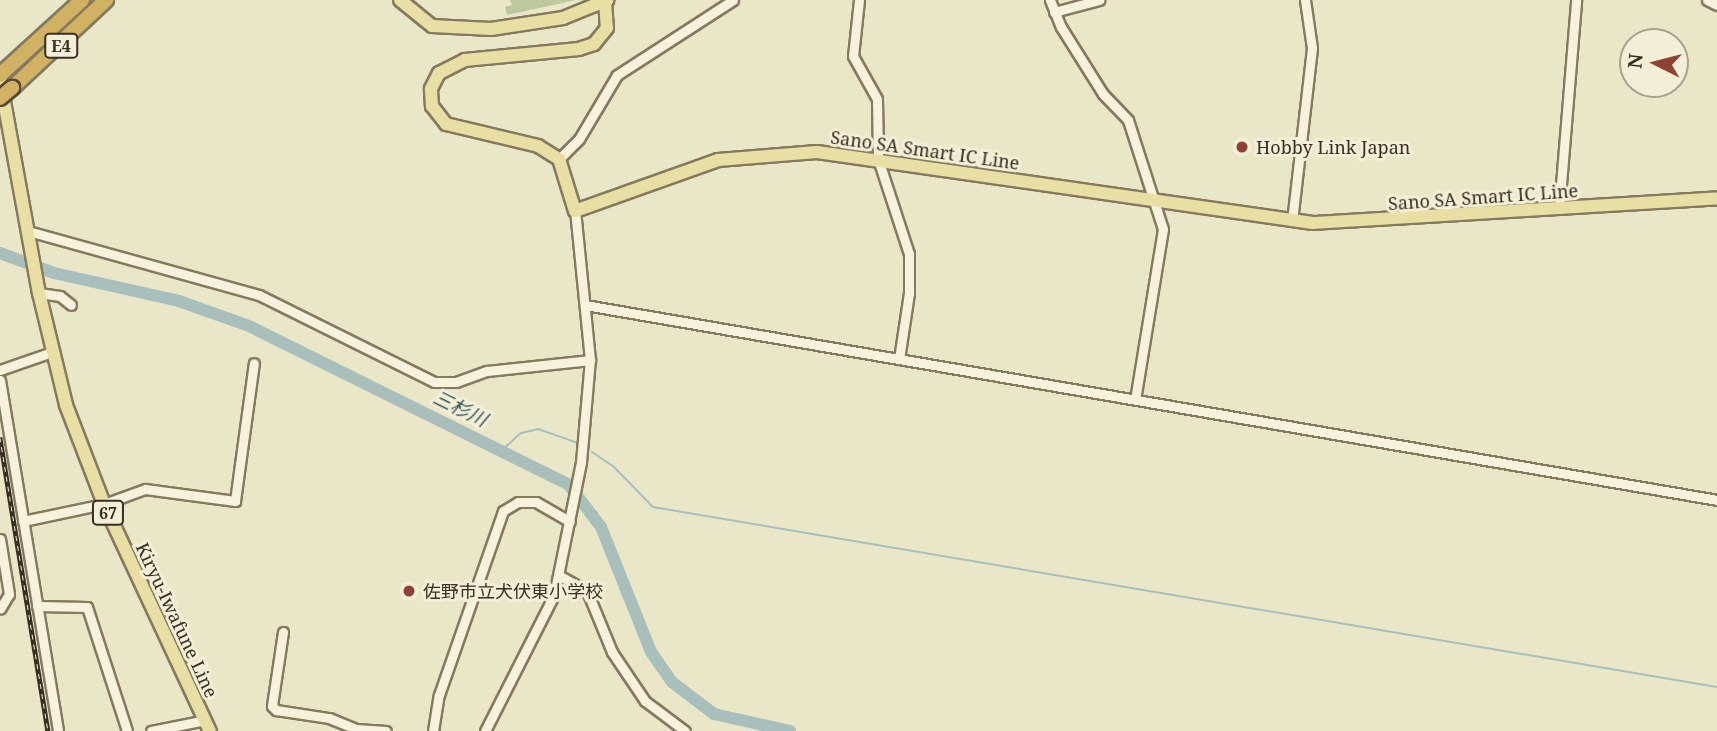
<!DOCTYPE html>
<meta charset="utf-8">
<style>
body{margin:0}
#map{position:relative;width:1717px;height:731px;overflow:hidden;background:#eae6c8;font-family:"Noto Serif","Noto Sans JP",serif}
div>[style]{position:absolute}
.green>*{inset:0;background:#bcc89d}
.stream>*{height:2px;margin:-1px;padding:0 1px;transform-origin:1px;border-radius:1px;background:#a9bfbc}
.river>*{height:12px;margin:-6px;padding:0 6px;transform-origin:6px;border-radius:6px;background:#a9bfbc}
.roads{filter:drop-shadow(2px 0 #85795f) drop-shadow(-2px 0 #85795f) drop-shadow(0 2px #85795f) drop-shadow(0 -2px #85795f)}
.minor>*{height:9px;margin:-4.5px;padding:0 4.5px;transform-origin:4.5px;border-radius:4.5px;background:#f6f2db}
.major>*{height:12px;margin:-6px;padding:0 6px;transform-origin:6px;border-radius:6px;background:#e9dfa4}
.highway>*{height:14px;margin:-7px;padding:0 7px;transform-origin:7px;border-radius:7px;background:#d1b262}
.rail>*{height:4.5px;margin-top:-2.25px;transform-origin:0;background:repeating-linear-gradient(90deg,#f3efd7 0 5px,#372f21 0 10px);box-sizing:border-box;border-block:2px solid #372f21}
.bridges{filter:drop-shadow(2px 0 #534732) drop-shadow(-2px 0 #534732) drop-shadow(0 2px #534732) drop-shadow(0 -2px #534732)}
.highway-bridge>*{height:14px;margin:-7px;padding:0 7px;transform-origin:7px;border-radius:7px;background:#d1b262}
.dots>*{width:19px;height:19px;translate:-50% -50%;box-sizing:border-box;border:4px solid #f3efd7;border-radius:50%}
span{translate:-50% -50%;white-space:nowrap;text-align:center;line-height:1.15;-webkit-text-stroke:6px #f3efd7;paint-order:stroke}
.shield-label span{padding:2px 5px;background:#f3efd7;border:2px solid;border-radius:5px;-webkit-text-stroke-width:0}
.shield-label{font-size:16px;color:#372f21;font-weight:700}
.poi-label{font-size:18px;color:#372f21}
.left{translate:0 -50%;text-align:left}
.street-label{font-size:18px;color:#372f21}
.water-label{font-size:19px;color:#325255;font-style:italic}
.north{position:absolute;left:1619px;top:28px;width:70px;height:70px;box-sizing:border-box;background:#f3efd7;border:2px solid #a8a28e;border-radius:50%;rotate:276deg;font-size:19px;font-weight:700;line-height:28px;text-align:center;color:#372f21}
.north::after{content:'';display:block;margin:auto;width:24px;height:32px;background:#8e4235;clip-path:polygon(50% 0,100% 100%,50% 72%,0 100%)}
</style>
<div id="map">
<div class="green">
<i style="clip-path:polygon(510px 0,576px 0,507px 15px,505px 7px,512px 5px)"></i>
</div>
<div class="stream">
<i style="left:502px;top:450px;width:25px;rotate:-42deg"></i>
<i style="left:521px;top:433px;width:17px;rotate:-13deg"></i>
<i style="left:538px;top:429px;width:42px;rotate:19.3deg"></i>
<i style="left:592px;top:452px;width:25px;rotate:34deg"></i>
<i style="left:613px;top:466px;width:57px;rotate:45.7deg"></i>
<i style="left:653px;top:507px;width:1079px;rotate:9.6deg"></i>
</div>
<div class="river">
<i style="left:0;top:253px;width:58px;rotate:20.3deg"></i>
<i style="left:54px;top:273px;width:128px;rotate:12.6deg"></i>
<i style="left:179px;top:301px;width:74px;rotate:19.7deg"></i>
<i style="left:249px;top:326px;width:357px;rotate:26.4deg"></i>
<i style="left:569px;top:485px;width:53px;rotate:52.7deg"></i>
<i style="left:601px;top:527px;width:135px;rotate:68.2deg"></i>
<i style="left:651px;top:652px;width:37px;rotate:55deg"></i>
<i style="left:672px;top:682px;width:53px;rotate:37.3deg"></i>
<i style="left:714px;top:714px;width:78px;rotate:12.6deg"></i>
</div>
<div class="roads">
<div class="minor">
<i style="left:859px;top:0;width:56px;rotate:96.1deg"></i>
<i style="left:853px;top:56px;width:49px;rotate:60.8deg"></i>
<i style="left:877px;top:99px;width:60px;rotate:89deg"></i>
<i style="left:878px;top:159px;width:100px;rotate:71.9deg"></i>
<i style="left:909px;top:254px;width:39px;rotate:90deg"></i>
<i style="left:909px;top:293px;width:67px;rotate:98.6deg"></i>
<i style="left:1050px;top:0;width:29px;rotate:68deg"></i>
<i style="left:1061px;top:27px;width:79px;rotate:57.9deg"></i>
<i style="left:1103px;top:94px;width:36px;rotate:46deg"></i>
<i style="left:1128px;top:120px;width:114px;rotate:72.2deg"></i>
<i style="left:1163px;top:229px;width:173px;rotate:99.3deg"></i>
<i style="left:1707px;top:0;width:11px;rotate:27deg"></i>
<i style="left:1054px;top:12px;width:47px;rotate:-14.9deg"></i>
<i style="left:559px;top:159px;width:28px;rotate:-45deg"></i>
<i style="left:579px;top:139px;width:74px;rotate:-59.3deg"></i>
<i style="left:617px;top:75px;width:138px;rotate:-32.9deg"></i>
<i style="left:1559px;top:209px;width:210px;rotate:-85.3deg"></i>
<i style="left:1292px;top:221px;width:174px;rotate:-83.4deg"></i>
<i style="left:1312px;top:48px;width:49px;rotate:-98.3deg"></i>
<i style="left:28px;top:231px;width:240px;rotate:15.5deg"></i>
<i style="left:259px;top:295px;width:195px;rotate:26.4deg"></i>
<i style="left:434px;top:382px;width:22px"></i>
<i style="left:456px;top:382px;width:33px;rotate:-20deg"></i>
<i style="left:487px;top:371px;width:104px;rotate:-6.1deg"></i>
<i style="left:39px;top:293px;width:21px;rotate:8deg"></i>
<i style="left:60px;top:296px;width:14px;rotate:39deg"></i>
<i style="left:585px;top:305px;width:1149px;rotate:9.77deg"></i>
<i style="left:0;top:370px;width:55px;rotate:-19.1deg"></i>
<i style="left:0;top:380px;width:356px;rotate:80.6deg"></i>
<i style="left:23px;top:521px;width:83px;rotate:-11.9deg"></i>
<i style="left:104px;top:504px;width:44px;rotate:-20.1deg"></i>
<i style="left:145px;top:489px;width:91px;rotate:7.6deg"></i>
<i style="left:235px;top:501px;width:139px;rotate:-82.2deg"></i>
<i style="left:0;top:539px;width:56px;rotate:80.7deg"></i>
<i style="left:9px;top:594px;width:17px;rotate:121deg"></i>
<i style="left:560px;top:576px;width:31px;rotate:29deg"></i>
<i style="left:587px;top:591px;width:66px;rotate:67.7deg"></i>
<i style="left:612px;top:652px;width:59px;rotate:56deg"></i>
<i style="left:645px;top:701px;width:50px;rotate:36.9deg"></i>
<i style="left:37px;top:606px;width:50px;rotate:1.1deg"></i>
<i style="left:87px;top:607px;width:130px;rotate:72.1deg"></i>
<i style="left:283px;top:632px;width:75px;rotate:98.5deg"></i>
<i style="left:272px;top:706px;width:6px;rotate:45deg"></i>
<i style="left:276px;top:710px;width:54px;rotate:8.6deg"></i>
<i style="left:329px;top:718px;width:29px;rotate:22deg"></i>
<i style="left:356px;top:729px;width:30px;rotate:4deg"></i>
<i style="left:151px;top:731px;width:55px;rotate:-11.5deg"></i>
<i style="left:433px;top:731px;width:36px;rotate:-81deg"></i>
<i style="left:439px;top:695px;width:195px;rotate:-70.8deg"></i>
<i style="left:503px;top:511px;width:17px;rotate:-31deg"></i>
<i style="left:518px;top:502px;width:18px"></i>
<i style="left:536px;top:502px;width:39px;rotate:30deg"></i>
<i style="left:485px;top:731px;width:153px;rotate:-63.1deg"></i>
<i style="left:554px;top:595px;width:136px;rotate:-78.5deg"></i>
<i style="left:581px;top:462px;width:102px;rotate:-85deg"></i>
<i style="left:590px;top:360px;width:150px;rotate:-95.7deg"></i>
</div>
<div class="major">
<i style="left:400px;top:0;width:41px;rotate:39.1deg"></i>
<i style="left:432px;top:26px;width:59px;rotate:2.9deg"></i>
<i style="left:491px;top:29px;width:73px;rotate:-8.7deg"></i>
<i style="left:563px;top:18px;width:48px;rotate:-22.2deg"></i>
<i style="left:605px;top:1px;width:27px;rotate:86deg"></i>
<i style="left:607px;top:28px;width:21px;rotate:129deg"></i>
<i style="left:594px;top:44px;width:16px;rotate:162deg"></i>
<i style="left:579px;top:49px;width:115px;rotate:174.5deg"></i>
<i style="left:465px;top:60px;width:29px;rotate:153deg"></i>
<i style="left:439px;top:73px;width:18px;rotate:117deg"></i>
<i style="left:431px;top:89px;width:17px;rotate:87deg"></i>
<i style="left:432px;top:106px;width:23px;rotate:52deg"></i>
<i style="left:446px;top:124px;width:95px;rotate:13.4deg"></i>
<i style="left:538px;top:146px;width:25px;rotate:32deg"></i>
<i style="left:559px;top:159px;width:54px;rotate:72.9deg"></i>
<i style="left:575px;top:211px;width:152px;rotate:-19.6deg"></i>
<i style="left:718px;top:160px;width:99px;rotate:-4.6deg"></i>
<i style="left:817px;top:152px;width:501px;rotate:8.15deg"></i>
<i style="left:1313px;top:223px;width:405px;rotate:-3.5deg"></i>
<i style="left:0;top:79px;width:218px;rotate:79.7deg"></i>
<i style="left:39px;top:293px;width:115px;rotate:76.4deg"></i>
<i style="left:66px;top:405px;width:106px;rotate:69deg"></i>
<i style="left:104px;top:504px;width:251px;rotate:65deg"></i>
</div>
<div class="highway">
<i style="left:0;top:75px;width:111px;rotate:-42.4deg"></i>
<i style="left:12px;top:88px;width:129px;rotate:-43.1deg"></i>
</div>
</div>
<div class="rail">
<i style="left:0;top:437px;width:298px;rotate:80.7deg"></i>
</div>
<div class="bridges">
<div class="highway-bridge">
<i style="left:0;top:98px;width:16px;rotate:-40deg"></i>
</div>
</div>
<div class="dots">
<i style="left:1242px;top:147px;background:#8e4235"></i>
<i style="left:409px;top:591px;background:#8e4235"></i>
</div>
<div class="shield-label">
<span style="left:61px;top:46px">E4</span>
<span style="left:108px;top:513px">67</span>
</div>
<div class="poi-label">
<span class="left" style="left:1256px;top:147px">Hobby Link Japan</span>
<span class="left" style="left:423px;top:591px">佐野市立犬伏東小学校</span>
</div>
<div class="street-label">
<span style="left:925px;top:150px;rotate:8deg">Sano SA Smart IC Line</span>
<span style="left:1483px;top:197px;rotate:-4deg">Sano SA Smart IC Line</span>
<span style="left:177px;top:620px;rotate:65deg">Kiryu-Iwafune Line</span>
</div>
<div class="water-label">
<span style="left:460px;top:409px;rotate:26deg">三杉川</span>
</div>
<div class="north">N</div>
</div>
